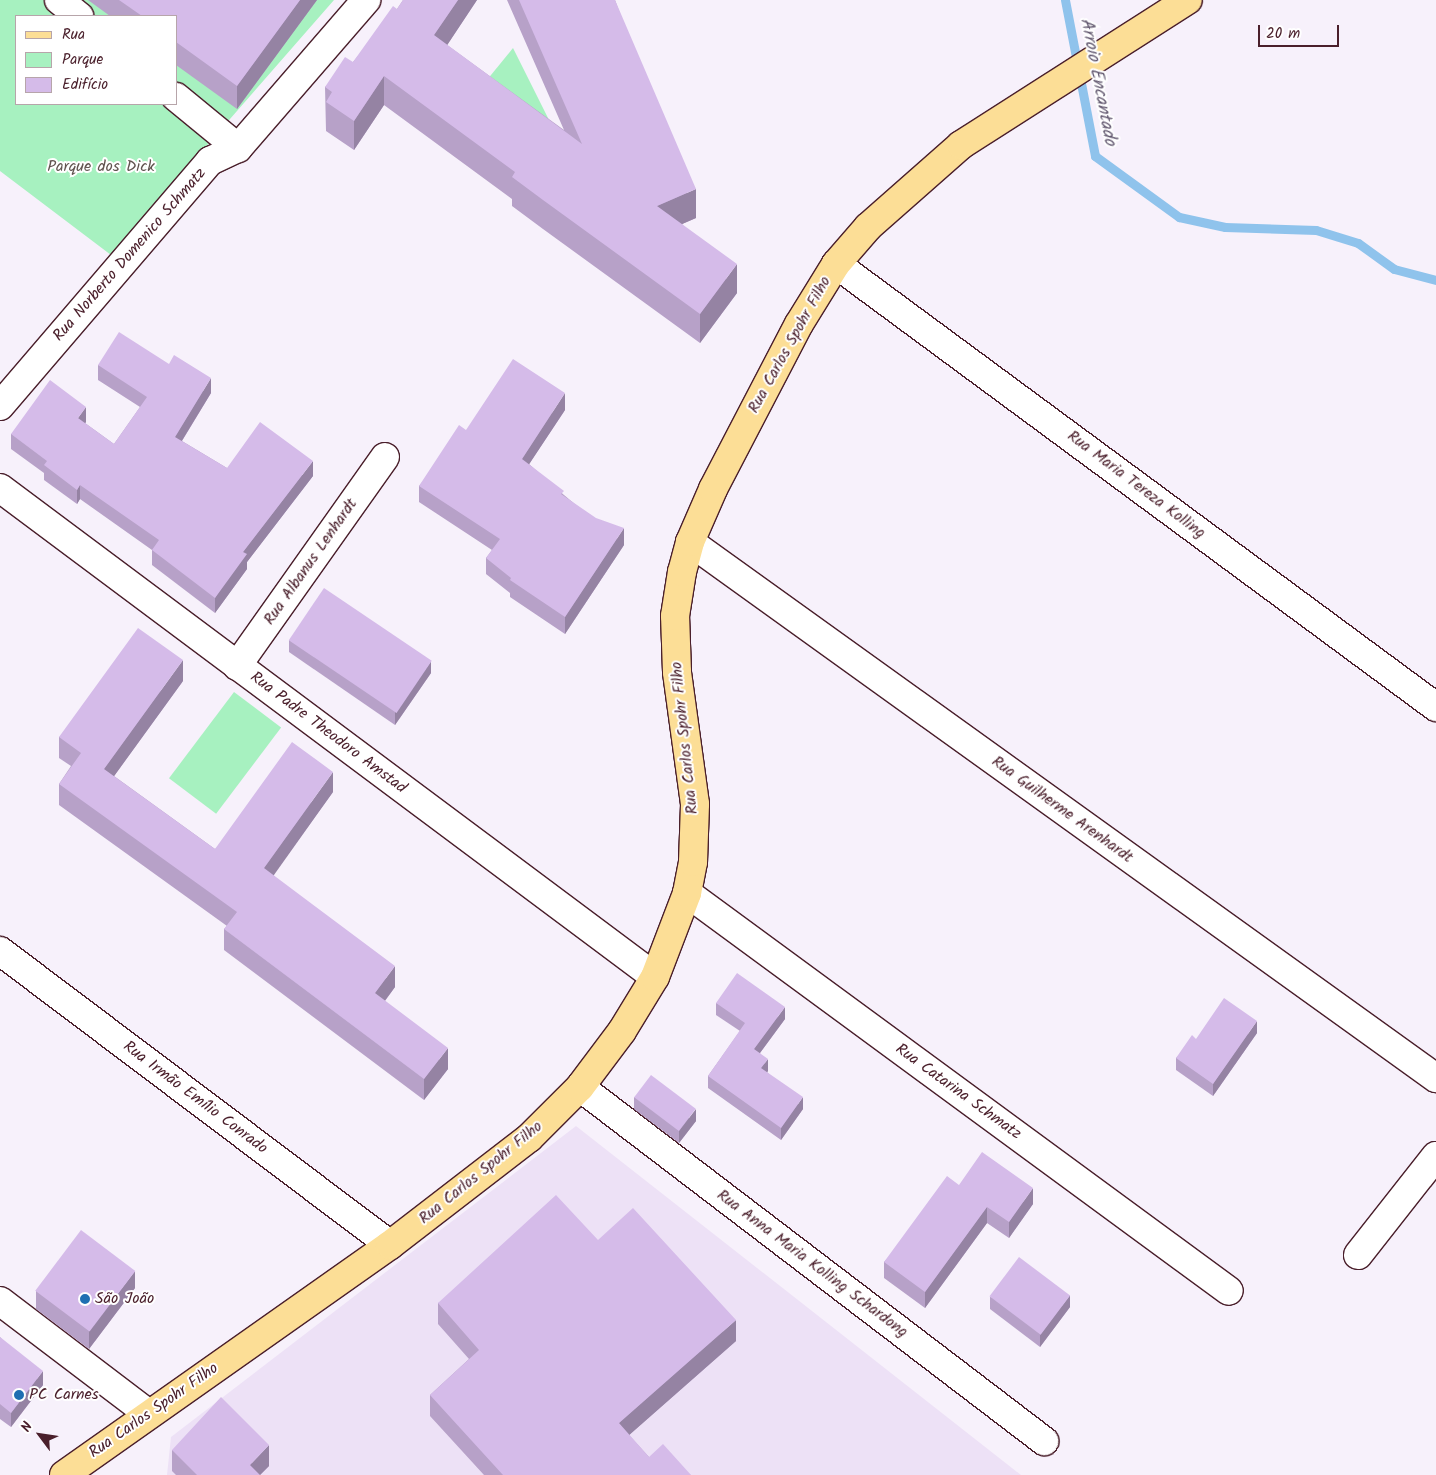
<!DOCTYPE html>
<meta charset="utf-8">
<style>
body{margin:0}
#map{position:relative;width:1436px;height:1475px;overflow:hidden;background:#f7f1fb;font-family:Kalam,sans-serif}
div>[style]{position:absolute}
.built>*{inset:0;background:#ede1f6}
.green>*{inset:0;background:#a7f1c0;transform-origin:0 0}
.stream>*{height:9px;margin:-4.5px;padding:0 4.5px;transform-origin:4.5px;border-radius:4.5px;background:#8fc3ec}
.roads{filter:drop-shadow(1px 0 #4a1f2b) drop-shadow(-1px 0 #4a1f2b) drop-shadow(0 1px #4a1f2b) drop-shadow(0 -1px #4a1f2b)}
.minor>*{height:28px;margin:-14px;padding:0 14px;transform-origin:14px;border-radius:14px;background:#fff}
.major>*{height:28px;margin:-14px;padding:0 14px;transform-origin:14px;border-radius:14px;background:#fcde96}
.wall>*{inset:0;background:#b7a1c8}
.shaded-wall>*{inset:0;background:#9583a3}
.building>*{inset:0;background:#d5bbe9;transform-origin:0 0}
.dots>*{width:14px;height:14px;translate:-50% -50%;box-sizing:border-box;border:2px solid #fff;border-radius:50%}
span{translate:-50% -50%;white-space:nowrap;text-align:center;line-height:1.15;-webkit-text-stroke:4px #fff;paint-order:stroke}
.park-label{font-size:16px;color:#615450}
.street-label{font-size:16px;color:#4a1f2b}
.poi-label{font-size:16px;color:#4a1f2b}
.left{translate:0 -50%;text-align:left}
.water-label{font-size:18px;color:#62586f;font-style:italic}
.legend{position:absolute;left:15px;top:15px;width:162px;height:90px;box-sizing:border-box;background:#fff;border:1px solid #b7a5aa;margin:0;padding:6px 9px;list-style:none;font-size:15px;color:#4a1f2b}
.legend li{display:flex;align-items:center;gap:10px;height:25px}
.legend b{width:25px;border:1px solid #b7a5aa}
.north{position:absolute;left:15px;top:1410px;width:50px;height:50px;-webkit-text-stroke:4px #fff;paint-order:stroke;rotate:301deg;font-size:14px;font-weight:700;line-height:20px;text-align:center;color:#4a1f2b}
.north::after{content:'';display:block;margin:auto;width:18px;height:22px;background:#4a1f2b;clip-path:polygon(50% 0,100% 100%,50% 72%,0 100%)}
.scale{position:absolute;left:1258px;top:25px;width:81px;height:22px;box-sizing:border-box;border:2px solid #4a1f2b;border-top:0;padding-left:6px;font-size:15px;line-height:18px;white-space:nowrap;color:#4a1f2b;-webkit-text-stroke:4px #fff;paint-order:stroke}
</style>
<div id="map">
<div class="built">
<i style="clip-path:polygon(576px 1126px,1021px 1475px,167px 1475px,171px 1437px)"></i>
</div>
<div class="green">
<i style="clip-path:polygon(evenodd,0 0,334px 0,111px 255px,0 171px,0 0,16px 16px,176px 16px,176px 104px,16px 104px,16px 16px)"></i>
<i style="clip-path:polygon(513px 48px,554px 130px,482px 86px)"></i>
<i style="left:234px;top:692px;width:59px;height:108px;rotate:37deg"></i>
</div>
<div class="stream">
<i style="left:1065px;top:0;width:159px;rotate:79.1deg"></i>
<i style="left:1095px;top:156px;width:104px;rotate:36deg"></i>
<i style="left:1179px;top:217px;width:47px;rotate:12.3deg"></i>
<i style="left:1225px;top:227px;width:91px;rotate:1.9deg"></i>
<i style="left:1316px;top:230px;width:44px;rotate:17.2deg"></i>
<i style="left:1358px;top:243px;width:44px;rotate:35.8deg"></i>
<i style="left:1394px;top:269px;width:43px;rotate:14.7deg"></i>
</div>
<div class="roads">
<div class="minor">
<i style="left:59px;top:0;width:26px;rotate:39deg"></i>
<i style="left:176px;top:97px;width:80px;rotate:39.4deg"></i>
<i style="left:836px;top:264px;width:746px;rotate:36.44deg"></i>
<i style="left:0;top:406px;width:323px;rotate:-49.4deg"></i>
<i style="left:210px;top:161px;width:31px;rotate:-25deg"></i>
<i style="left:238px;top:148px;width:196px;rotate:-49.1deg"></i>
<i style="left:0;top:488px;width:817px;rotate:36.74deg"></i>
<i style="left:690px;top:542px;width:919px;rotate:35.7deg"></i>
<i style="left:237px;top:666px;width:256px;rotate:-54.7deg"></i>
<i style="left:687px;top:893px;width:672px;rotate:36.29deg"></i>
<i style="left:0;top:951px;width:488px;rotate:37deg"></i>
<i style="left:580px;top:1087px;width:584px;rotate:37.34deg"></i>
<i style="left:1358px;top:1255px;width:126px;rotate:-51.8deg"></i>
<i style="left:0;top:1301px;width:187px;rotate:37.2deg"></i>
</div>
<div class="major">
<i style="left:64px;top:1475px;width:399px;rotate:-35.2deg"></i>
<i style="left:390px;top:1245px;width:175px;rotate:-37.6deg"></i>
<i style="left:529px;top:1138px;width:72px;rotate:-45deg"></i>
<i style="left:580px;top:1087px;width:70px;rotate:-53.1deg"></i>
<i style="left:622px;top:1031px;width:63px;rotate:-58.6deg"></i>
<i style="left:655px;top:977px;width:90px;rotate:-69.1deg"></i>
<i style="left:687px;top:893px;width:32px;rotate:-79deg"></i>
<i style="left:693px;top:862px;width:58px;rotate:-88deg"></i>
<i style="left:695px;top:804px;width:133px;rotate:-97.8deg"></i>
<i style="left:677px;top:672px;width:56px;rotate:-92deg"></i>
<i style="left:675px;top:616px;width:45px;rotate:-81deg"></i>
<i style="left:682px;top:572px;width:31px;rotate:-75deg"></i>
<i style="left:690px;top:542px;width:58px;rotate:-66.5deg"></i>
<i style="left:713px;top:489px;width:186px;rotate:-62.5deg"></i>
<i style="left:799px;top:324px;width:70px;rotate:-58.3deg"></i>
<i style="left:836px;top:264px;width:49px;rotate:-49.1deg"></i>
<i style="left:868px;top:227px;width:124px;rotate:-41.4deg"></i>
<i style="left:961px;top:145px;width:269px;rotate:-32.6deg"></i>
</div>
</div>
<div class="wall">
<i style="clip-path:polygon(88px 0,317px 0,237px 109px,176px 65px,176px 16px,110px 16px)"></i>
<i style="clip-path:polygon(403px 0,477px 0,447px 45px,564px 130px,507px 0,615px 0,696px 218px,682px 224px,737px 293px,700px 343px,543px 229px,512px 206px,512px 199px,384px 105px,354px 150px,326px 131px,325px 87px,353px 62px,397px 9px)"></i>
<i style="clip-path:polygon(98px 365px,211px 393px,182px 441px,227px 468px,313px 476px,247px 562px,247px 569px,215px 613px,152px 565px,152px 550px,80px 499px,77px 504px,44px 480px,44px 473px,11px 449px,11px 434px,86px 422px,85px 423px,114px 444px,140px 407px,98px 380px)"></i>
<i style="clip-path:polygon(565px 410px,529px 464px,564px 495px,624px 545px,565px 634px,510px 597px,510px 593px,486px 574px,486px 558px,492px 550px,419px 502px,419px 486px,466px 430px)"></i>
<i style="clip-path:polygon(289px 640px,431px 673px,395px 725px,289px 652px)"></i>
<i style="clip-path:polygon(183px 681px,114px 776px,215px 849px,333px 792px,273px 875px,395px 987px,385px 1001px,448px 1069px,424px 1100px,224px 950px,224px 929px,227px 926px,59px 805px,59px 784px,71px 766px,59px 758px,59px 737px)"></i>
<i style="clip-path:polygon(716px 1003px,785px 1019px,760px 1053px,768px 1071px,767px 1072px,803px 1109px,781px 1140px,708px 1088px,708px 1076px,740px 1031px,716px 1015px)"></i>
<i style="clip-path:polygon(1257px 1033px,1213px 1096px,1176px 1070px,1176px 1058px,1196px 1039px)"></i>
<i style="clip-path:polygon(634px 1097px,696px 1121px,679px 1143px,634px 1109px)"></i>
<i style="clip-path:polygon(959px 1185px,1033px 1204px,1009px 1238px,987px 1223px,925px 1308px,884px 1278px,884px 1262px)"></i>
<i style="clip-path:polygon(598px 1240px,736px 1341px,629px 1435px,649px 1457px,691px 1475px,484px 1475px,430px 1416px,430px 1395px,469px 1359px,438px 1324px,438px 1303px)"></i>
<i style="clip-path:polygon(135px 1288px,89px 1349px,36px 1309px,36px 1291px)"></i>
<i style="clip-path:polygon(990px 1297px,1070px 1307px,1040px 1347px,990px 1309px)"></i>
<i style="clip-path:polygon(0 1337px,43px 1385px,11px 1427px,0 1419px)"></i>
<i style="clip-path:polygon(172px 1450px,269px 1466px,260px 1475px,176px 1475px,172px 1471px)"></i>
</div>
<div class="shaded-wall">
<i style="clip-path:polygon(300px 0,317px 0,237px 109px,237px 86px)"></i>
<i style="clip-path:polygon(458px 0,477px 0,434px 65px,434px 35px)"></i>
<i style="clip-path:polygon(384px 76px,384px 105px,354px 150px,354px 121px)"></i>
<i style="clip-path:polygon(696px 189px,696px 218px,657px 235px,657px 206px)"></i>
<i style="clip-path:polygon(737px 264px,737px 293px,700px 343px,700px 314px)"></i>
<i style="clip-path:polygon(211px 378px,211px 393px,175px 452px,175px 437px)"></i>
<i style="clip-path:polygon(565px 393px,565px 410px,522px 475px,522px 459px)"></i>
<i style="clip-path:polygon(86px 407px,86px 422px,78px 433px,78px 418px)"></i>
<i style="clip-path:polygon(313px 461px,313px 476px,247px 562px,247px 569px,215px 613px,215px 598px,243px 552px)"></i>
<i style="clip-path:polygon(80px 485px,80px 499px,77px 504px,77px 490px)"></i>
<i style="clip-path:polygon(624px 528px,624px 545px,565px 634px,565px 617px)"></i>
<i style="clip-path:polygon(183px 660px,183px 681px,104px 790px,104px 769px)"></i>
<i style="clip-path:polygon(431px 661px,431px 673px,395px 725px,395px 713px)"></i>
<i style="clip-path:polygon(333px 772px,333px 792px,264px 889px,264px 868px)"></i>
<i style="clip-path:polygon(395px 966px,395px 987px,375px 1014px,375px 993px)"></i>
<i style="clip-path:polygon(785px 1007px,785px 1019px,754px 1061px,754px 1049px)"></i>
<i style="clip-path:polygon(1257px 1021px,1257px 1033px,1213px 1096px,1213px 1084px)"></i>
<i style="clip-path:polygon(448px 1048px,448px 1069px,424px 1100px,424px 1079px)"></i>
<i style="clip-path:polygon(768px 1059px,768px 1071px,761px 1080px,761px 1068px)"></i>
<i style="clip-path:polygon(803px 1097px,803px 1109px,781px 1140px,781px 1128px)"></i>
<i style="clip-path:polygon(696px 1109px,696px 1121px,679px 1143px,679px 1131px)"></i>
<i style="clip-path:polygon(1033px 1188px,1033px 1204px,1009px 1238px,1009px 1222px)"></i>
<i style="clip-path:polygon(987px 1207px,987px 1223px,925px 1308px,925px 1292px)"></i>
<i style="clip-path:polygon(135px 1271px,135px 1288px,89px 1349px,89px 1331px)"></i>
<i style="clip-path:polygon(1070px 1295px,1070px 1307px,1040px 1347px,1040px 1335px)"></i>
<i style="clip-path:polygon(736px 1320px,736px 1341px,619px 1444px,619px 1423px)"></i>
<i style="clip-path:polygon(43px 1371px,43px 1385px,11px 1427px,11px 1413px)"></i>
<i style="clip-path:polygon(269px 1445px,269px 1466px,260px 1475px,250px 1475px,250px 1465px)"></i>
</div>
<div class="building">
<i style="clip-path:polygon(119px 0,300px 0,237px 86px,176px 42px,176px 16px,142px 16px)"></i>
<i style="clip-path:polygon(403px 0,458px 0,434px 35px,582px 144px,519px 0,615px 0,696px 189px,657px 206px,737px 264px,700px 314px,543px 200px,512px 177px,515px 172px,384px 76px,354px 121px,326px 102px,332px 92px,325px 87px,345px 57px,353px 62px,393px 6px,397px 9px)"></i>
<i style="clip-path:polygon(119px 332px,169px 364px,174px 355px,211px 378px,175px 437px,227px 468px,260px 422px,313px 461px,243px 552px,247px 554px,215px 598px,152px 550px,159px 540px,80px 485px,77px 490px,44px 465px,47px 461px,11px 434px,50px 380px,86px 407px,78px 418px,114px 444px,147px 397px,98px 365px)"></i>
<i style="clip-path:polygon(513px 359px,565px 393px,522px 459px,564px 491px,561px 494px,596px 518px,624px 528px,565px 617px,510px 580px,511px 578px,486px 558px,500px 539px,419px 486px,459px 425px,466px 430px)"></i>
<i style="left:324px;top:588px;width:130px;height:63px;rotate:34deg"></i>
<i style="clip-path:polygon(138px 628px,183px 660px,104px 769px,215px 849px,292px 742px,333px 772px,264px 868px,395px 966px,375px 993px,448px 1048px,424px 1079px,224px 929px,237px 912px,59px 784px,81px 753px,59px 737px)"></i>
<i style="clip-path:polygon(737px 973px,785px 1007px,754px 1049px,768px 1059px,761px 1068px,803px 1097px,781px 1128px,708px 1076px,745px 1023px,716px 1003px)"></i>
<i style="clip-path:polygon(1224px 998px,1257px 1021px,1213px 1084px,1176px 1058px,1192px 1035px,1196px 1039px)"></i>
<i style="left:651px;top:1075px;width:56px;height:28px;rotate:37deg"></i>
<i style="clip-path:polygon(982px 1152px,1033px 1188px,1009px 1222px,987px 1207px,925px 1292px,884px 1262px,947px 1176px,959px 1185px)"></i>
<i style="clip-path:polygon(556px 1195px,598px 1240px,633px 1208px,736px 1320px,619px 1423px,649px 1457px,663px 1444px,691px 1475px,503px 1475px,430px 1395px,479px 1350px,438px 1303px)"></i>
<i style="left:81px;top:1230px;width:68px;height:76px;rotate:37deg"></i>
<i style="left:1019px;top:1257px;width:64px;height:49px;rotate:37deg"></i>
<i style="clip-path:polygon(0 1337px,43px 1371px,11px 1413px,0 1404px)"></i>
<i style="clip-path:polygon(221px 1397px,269px 1445px,250px 1465px,260px 1475px,197px 1475px,172px 1450px)"></i>
</div>
<div class="dots">
<i style="left:85px;top:1299px;background:#1f6fb2"></i>
<i style="left:19px;top:1395px;background:#1f6fb2"></i>
</div>
<div class="park-label">
<span style="left:101px;top:167px">Parque dos Dick</span>
</div>
<div class="street-label">
<span style="left:130px;top:255px;rotate:-49deg">Rua Norberto Domenico Schmatz</span>
<span style="left:790px;top:345px;rotate:-61deg">Rua Carlos Spohr Filho</span>
<span style="left:1136px;top:485px;rotate:37deg">Rua Maria Tereza Kolling</span>
<span style="left:311px;top:562px;rotate:-55deg">Rua Albanus Lenhardt</span>
<span style="left:328px;top:733px;rotate:37deg">Rua Padre Theodoro Amstad</span>
<span style="left:685px;top:738px;rotate:-96deg">Rua Carlos Spohr Filho</span>
<span style="left:1062px;top:810px;rotate:36deg">Rua Guilherme Arenhardt</span>
<span style="left:958px;top:1092px;rotate:36deg">Rua Catarina Schmatz</span>
<span style="left:195px;top:1098px;rotate:37deg">Rua Irmão Emílio Conrado</span>
<span style="left:481px;top:1173px;rotate:-39deg">Rua Carlos Spohr Filho</span>
<span style="left:812px;top:1264px;rotate:37deg">Rua Anna Maria Kolling Schardong</span>
<span style="left:154px;top:1411px;rotate:-35deg">Rua Carlos Spohr Filho</span>
</div>
<div class="poi-label">
<span class="left" style="left:95px;top:1299px">São João</span>
<span class="left" style="left:29px;top:1395px">PC Carnes</span>
</div>
<div class="water-label">
<span style="left:1097px;top:82px;rotate:79deg">Arroio Encantado</span>
</div>
<ul class="legend">
<li><b style="height:6px;background:#fcde96"></b>Rua</li>
<li><b style="height:14px;background:#a7f1c0"></b>Parque</li>
<li><b style="height:14px;background:#d5bbe9"></b>Edifício</li>
</ul>
<div class="north">N</div>
<div class="scale">20 m</div>
</div>
